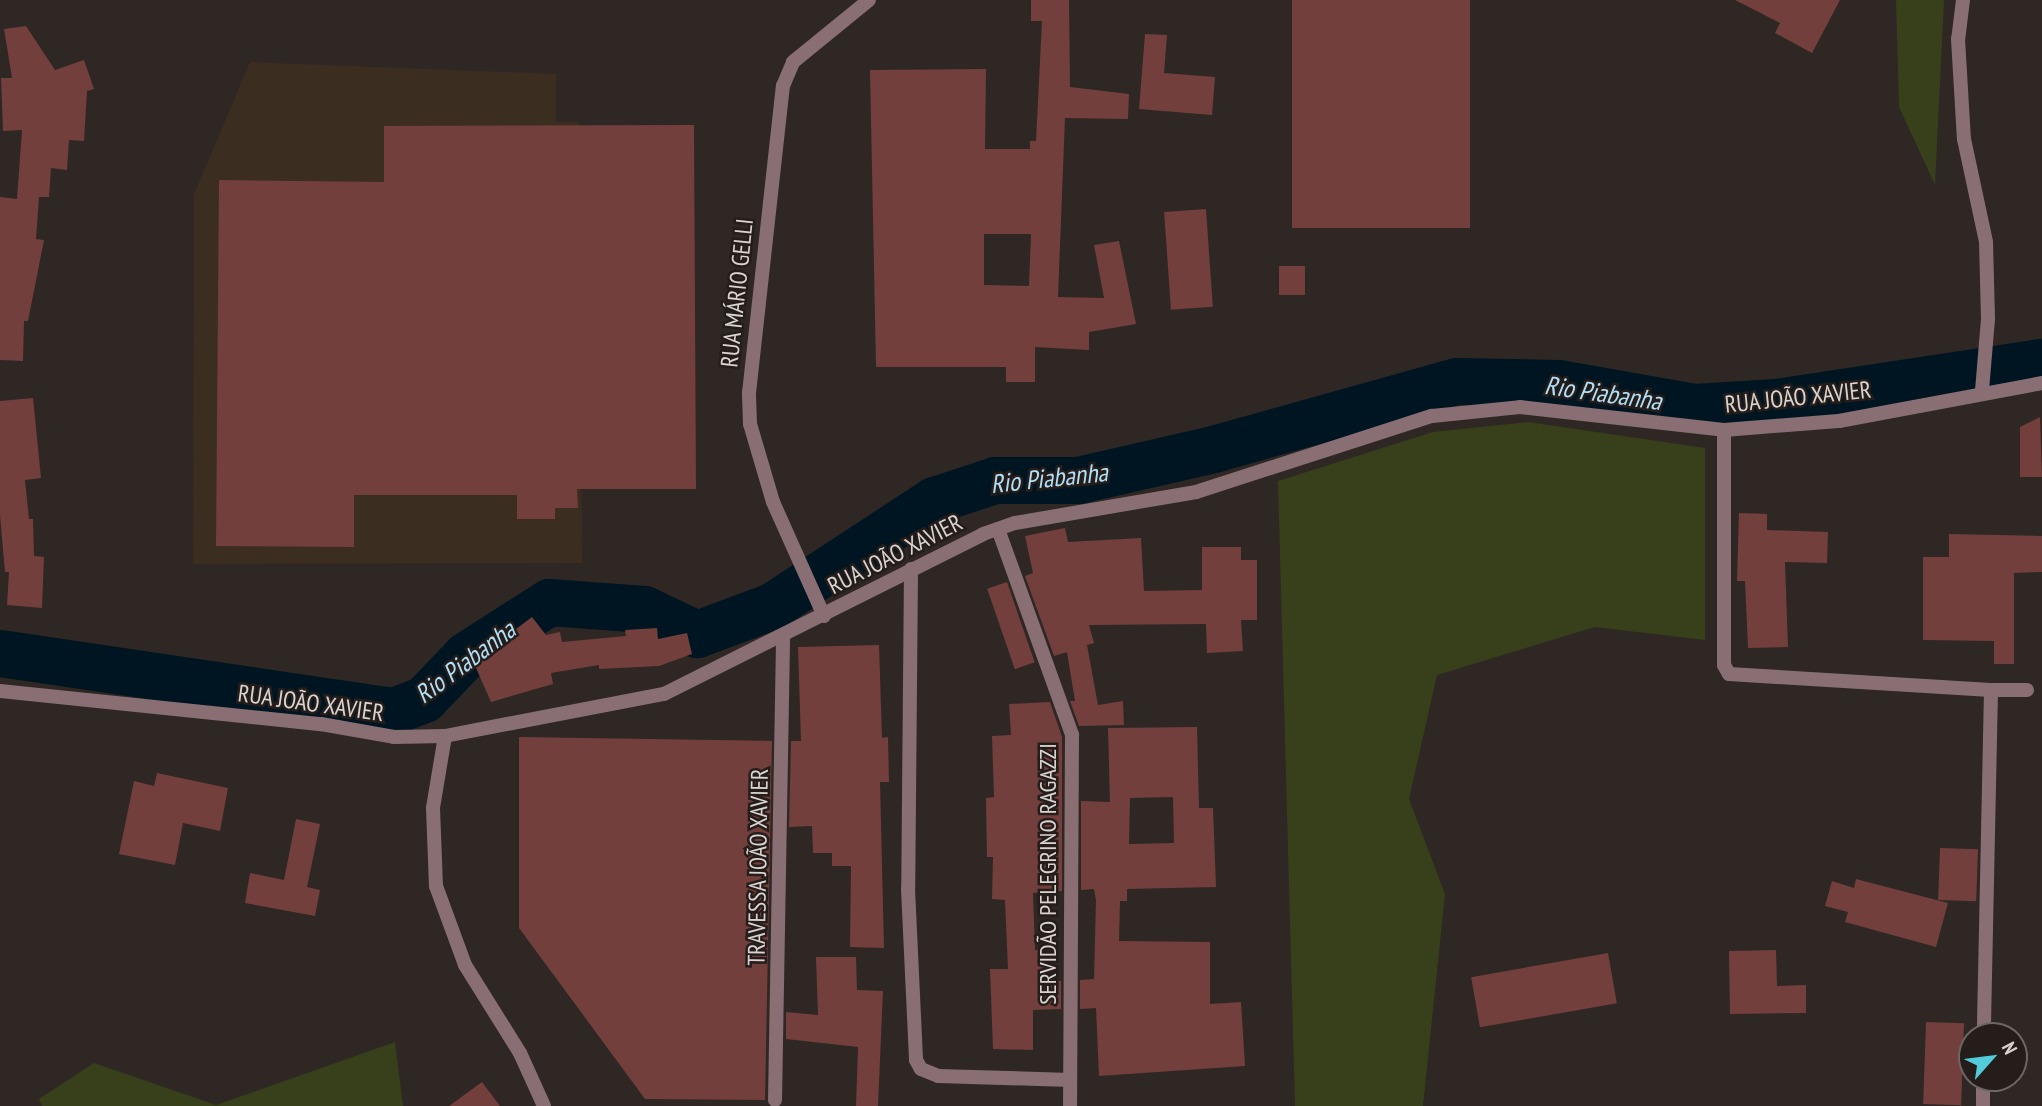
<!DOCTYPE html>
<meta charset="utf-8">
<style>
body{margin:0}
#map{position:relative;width:2042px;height:1106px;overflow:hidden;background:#2f2723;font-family:"PT Sans Narrow",sans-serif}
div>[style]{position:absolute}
.industrial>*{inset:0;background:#3c2d21}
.green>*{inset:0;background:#37401b}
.river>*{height:47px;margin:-23.5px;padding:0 23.5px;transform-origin:23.5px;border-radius:23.5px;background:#001522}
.building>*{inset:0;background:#723f3d;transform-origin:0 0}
.minor>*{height:14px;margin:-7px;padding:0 7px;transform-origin:7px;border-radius:7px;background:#896f74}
span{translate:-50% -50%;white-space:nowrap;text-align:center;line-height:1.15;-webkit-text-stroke:5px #251d1a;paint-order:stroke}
.street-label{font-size:24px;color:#d9d4d2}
.water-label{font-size:26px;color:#b0dffa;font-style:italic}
.north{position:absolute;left:1958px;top:1022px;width:70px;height:70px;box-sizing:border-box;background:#251d1a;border:2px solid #6d6664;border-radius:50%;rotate:62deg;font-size:19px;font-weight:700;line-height:28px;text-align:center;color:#d9d4d2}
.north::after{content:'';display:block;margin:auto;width:24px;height:32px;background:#52cbda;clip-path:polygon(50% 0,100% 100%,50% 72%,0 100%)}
</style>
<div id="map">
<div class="industrial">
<i style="clip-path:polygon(250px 62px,556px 74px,556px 122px,579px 122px,582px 563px,193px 564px,194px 194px)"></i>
</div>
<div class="green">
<i style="clip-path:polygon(1896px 0,1944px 0,1935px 185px,1899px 107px)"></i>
<i style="clip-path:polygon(1528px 422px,1705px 448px,1705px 640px,1595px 627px,1437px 675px,1409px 799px,1445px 894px,1423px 1106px,1295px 1106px,1278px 481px,1433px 432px)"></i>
<i style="clip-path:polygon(395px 1042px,403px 1106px,42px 1106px,39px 1099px,94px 1063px,216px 1105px)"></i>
</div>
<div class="river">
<i style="left:0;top:653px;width:397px;rotate:8.4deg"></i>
<i style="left:393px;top:711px;width:33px;rotate:-21deg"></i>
<i style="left:424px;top:699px;width:61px;rotate:-46.3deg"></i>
<i style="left:466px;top:655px;width:98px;rotate:-32.6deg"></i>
<i style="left:549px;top:602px;width:95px;rotate:4.2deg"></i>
<i style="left:644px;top:609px;width:59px;rotate:25.3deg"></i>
<i style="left:697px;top:634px;width:80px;rotate:-20.5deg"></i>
<i style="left:772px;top:606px;width:194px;rotate:-33.2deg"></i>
<i style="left:934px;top:500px;width:64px;rotate:-18.2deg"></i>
<i style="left:995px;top:480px;width:83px"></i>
<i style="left:1078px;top:480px;width:139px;rotate:-12.9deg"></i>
<i style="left:1213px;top:449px;width:253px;rotate:-15.6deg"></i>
<i style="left:1457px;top:381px;width:101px;rotate:1.1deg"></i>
<i style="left:1558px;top:383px;width:138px;rotate:10deg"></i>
<i style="left:1694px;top:407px;width:82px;rotate:-3.5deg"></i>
<i style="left:1776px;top:402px;width:269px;rotate:-8.6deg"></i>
</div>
<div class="building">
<i style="clip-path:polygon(evenodd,1031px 0,1069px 0,1070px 87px,1129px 94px,1128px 119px,1065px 118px,1058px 297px,1104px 298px,1094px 245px,1119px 241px,1136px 324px,1089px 332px,1089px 350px,1035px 347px,1035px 382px,1006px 382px,1006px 367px,876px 367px,870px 70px,986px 69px,985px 149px,1030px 149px,1030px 141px,1036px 141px,1042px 21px,1031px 21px,1031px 0,984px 234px,1031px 234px,1029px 286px,984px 285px,984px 234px)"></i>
<i style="left:1292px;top:0;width:178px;height:228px"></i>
<i style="clip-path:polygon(1735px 0,1840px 0,1812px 53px,1775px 33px,1780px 23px)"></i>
<i style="clip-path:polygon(26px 26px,55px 70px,84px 60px,94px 89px,87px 91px,84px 141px,69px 140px,67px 170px,51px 168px,49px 197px,39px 197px,36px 239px,44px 240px,28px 321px,24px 321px,23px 361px,0 360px,0 197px,17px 199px,22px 130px,3px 131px,1px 78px,12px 78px,4px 29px)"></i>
<i style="clip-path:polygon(1145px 34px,1167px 35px,1164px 73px,1215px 77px,1212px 115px,1139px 109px)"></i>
<i style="clip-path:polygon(694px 125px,696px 489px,577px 489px,578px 508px,555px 508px,555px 519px,517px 519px,517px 495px,354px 495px,354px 547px,216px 546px,219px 180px,384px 182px,384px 126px)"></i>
<i style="left:1206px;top:209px;width:98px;height:42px;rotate:86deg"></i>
<i style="left:1279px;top:266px;width:26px;height:29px"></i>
<i style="clip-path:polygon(33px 398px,41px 478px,25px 480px,29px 519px,33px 519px,34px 556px,44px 557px,42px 608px,7px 605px,9px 572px,5px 572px,0 515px,0 401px)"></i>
<i style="clip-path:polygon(2040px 417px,2042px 477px,2020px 477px,2020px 427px)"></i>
<i style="clip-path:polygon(1739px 513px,1767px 514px,1767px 530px,1828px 532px,1827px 563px,1785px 562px,1788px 647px,1748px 648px,1745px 581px,1737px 581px)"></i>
<i style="clip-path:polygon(1065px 528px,1068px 542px,1141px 538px,1144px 591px,1202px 590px,1202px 547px,1241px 547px,1241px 560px,1257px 560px,1257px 620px,1241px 620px,1243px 651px,1207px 653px,1206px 624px,1089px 625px,1094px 643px,1087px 645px,1098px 705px,1123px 701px,1124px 725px,1079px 726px,1070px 701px,1075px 701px,1067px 652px,1054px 656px,1025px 576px,1033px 573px,1025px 536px)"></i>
<i style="clip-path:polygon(1949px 534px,2042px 536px,2042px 572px,2014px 573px,2014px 664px,1994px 664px,1994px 641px,1923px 640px,1923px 557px,1949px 557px)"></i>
<i style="left:1007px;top:582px;width:85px;height:21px;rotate:71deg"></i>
<i style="clip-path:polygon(532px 617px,546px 635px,560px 632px,562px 642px,626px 636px,625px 630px,657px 628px,658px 639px,687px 633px,692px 654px,659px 666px,599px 669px,599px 665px,551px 673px,553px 684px,491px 702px,473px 661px)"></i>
<i style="clip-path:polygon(879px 645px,882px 738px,888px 737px,889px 782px,880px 782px,884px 948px,850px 947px,851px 866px,832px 866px,832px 853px,813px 853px,812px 826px,789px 827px,791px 741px,801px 741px,798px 647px)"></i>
<i style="clip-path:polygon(1050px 702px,1062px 737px,1062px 891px,1033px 893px,1035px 950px,1043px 950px,1044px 981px,1061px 981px,1061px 1009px,1033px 1010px,1033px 1050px,993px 1049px,990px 969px,1008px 969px,1005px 900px,992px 899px,993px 857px,987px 857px,986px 798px,994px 797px,992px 736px,1011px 735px,1009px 704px)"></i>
<i style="clip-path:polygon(evenodd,1197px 727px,1199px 808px,1213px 808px,1216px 887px,1127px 889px,1127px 901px,1120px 901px,1119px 941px,1210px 942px,1210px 1004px,1241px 1002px,1245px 1066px,1099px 1076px,1096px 1008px,1080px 1009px,1080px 980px,1094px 979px,1096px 900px,1094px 889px,1081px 890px,1081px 801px,1110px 802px,1108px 728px,1197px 727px,1173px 797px,1174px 843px,1129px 844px,1130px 798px,1173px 797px)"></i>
<i style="clip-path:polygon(519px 737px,772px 741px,765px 1100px,645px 1099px,519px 928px)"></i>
<i style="clip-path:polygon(157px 773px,228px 788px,220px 831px,183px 823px,175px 865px,119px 854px,134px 781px,154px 786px)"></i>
<i style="clip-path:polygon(296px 819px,320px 824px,307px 887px,320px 890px,315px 916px,245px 903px,250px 873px,284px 880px)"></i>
<i style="left:1940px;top:848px;width:38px;height:52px;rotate:2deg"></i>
<i style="clip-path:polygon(1856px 879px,1948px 903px,1936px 947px,1845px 922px,1848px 912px,1825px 906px,1832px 881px,1854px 888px)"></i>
<i style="clip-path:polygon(1776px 950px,1777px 986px,1806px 985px,1806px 1013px,1730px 1014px,1729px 951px)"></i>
<i style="left:1608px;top:953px;width:51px;height:139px;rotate:80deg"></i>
<i style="clip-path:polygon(816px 957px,856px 957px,857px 990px,883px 991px,878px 1106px,856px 1106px,858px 1047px,786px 1039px,786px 1012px,818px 1015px)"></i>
<i style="left:1926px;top:1022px;width:38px;height:82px;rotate:2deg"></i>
<i style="clip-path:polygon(482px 1082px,500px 1106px,449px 1106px)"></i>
</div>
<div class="minor">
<i style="left:1963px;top:0;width:39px;rotate:97deg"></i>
<i style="left:1958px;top:39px;width:100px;rotate:86.6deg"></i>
<i style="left:1964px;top:139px;width:105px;rotate:77.9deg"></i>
<i style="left:1986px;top:242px;width:77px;rotate:88.5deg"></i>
<i style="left:1988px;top:319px;width:72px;rotate:94.8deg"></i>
<i style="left:1724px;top:430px;width:235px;rotate:90deg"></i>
<i style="left:1724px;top:665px;width:10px;rotate:61deg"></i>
<i style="left:1729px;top:674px;width:262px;rotate:3.5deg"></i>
<i style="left:1991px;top:690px;width:346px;rotate:91.2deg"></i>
<i style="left:998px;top:529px;width:219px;rotate:70.2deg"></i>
<i style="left:1072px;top:735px;width:371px;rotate:90.3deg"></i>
<i style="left:911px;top:569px;width:320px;rotate:90.5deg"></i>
<i style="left:908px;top:889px;width:171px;rotate:87.3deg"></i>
<i style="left:916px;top:1060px;width:10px;rotate:61deg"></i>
<i style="left:921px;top:1069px;width:18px;rotate:22deg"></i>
<i style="left:938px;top:1076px;width:132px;rotate:1.7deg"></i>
<i style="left:824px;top:616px;width:125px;rotate:-114.1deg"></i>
<i style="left:773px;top:502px;width:81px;rotate:-106.4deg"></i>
<i style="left:750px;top:424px;width:31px;rotate:-92deg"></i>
<i style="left:749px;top:393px;width:309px;rotate:-83.7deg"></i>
<i style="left:783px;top:86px;width:26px;rotate:-67deg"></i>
<i style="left:793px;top:62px;width:98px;rotate:-39.2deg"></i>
<i style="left:1991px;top:690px;width:36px"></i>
<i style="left:0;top:691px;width:323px;rotate:5.9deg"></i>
<i style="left:321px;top:724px;width:74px;rotate:10.1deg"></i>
<i style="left:394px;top:737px;width:51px;rotate:-1.1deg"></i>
<i style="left:445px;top:736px;width:223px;rotate:-10.9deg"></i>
<i style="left:664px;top:694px;width:357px;rotate:-26.6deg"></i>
<i style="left:983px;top:534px;width:34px;rotate:-19deg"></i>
<i style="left:1015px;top:523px;width:184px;rotate:-9.7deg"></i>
<i style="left:1196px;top:492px;width:248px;rotate:-17.9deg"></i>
<i style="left:1432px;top:416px;width:88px;rotate:-5.8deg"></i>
<i style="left:1520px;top:407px;width:205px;rotate:6.4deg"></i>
<i style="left:1724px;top:430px;width:115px;rotate:-4.5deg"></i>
<i style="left:1839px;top:421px;width:207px;rotate:-10.6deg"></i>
<i style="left:445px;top:736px;width:73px;rotate:99.5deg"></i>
<i style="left:433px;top:808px;width:78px;rotate:87.8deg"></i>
<i style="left:436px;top:886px;width:84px;rotate:69.8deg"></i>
<i style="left:465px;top:965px;width:104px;rotate:58deg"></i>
<i style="left:520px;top:1053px;width:58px;rotate:65.6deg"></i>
<i style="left:775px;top:1100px;width:465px;rotate:-89deg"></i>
<i style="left:1983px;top:1106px;width:28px;rotate:-90deg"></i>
</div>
<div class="street-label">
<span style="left:737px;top:293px;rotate:-84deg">RUA MÁRIO GELLI</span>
<span style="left:1798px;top:397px;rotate:-6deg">RUA JOÃO XAVIER</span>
<span style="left:895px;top:554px;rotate:-27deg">RUA JOÃO XAVIER</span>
<span style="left:311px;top:703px;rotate:8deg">RUA JOÃO XAVIER</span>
<span style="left:758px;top:867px;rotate:-89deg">TRAVESSA JOÃO XAVIER</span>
<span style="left:1048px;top:874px;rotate:-90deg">SERVIDÃO PELEGRINO RAGAZZI</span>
</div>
<div class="water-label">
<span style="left:1603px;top:393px;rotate:8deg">Rio Piabanha</span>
<span style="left:1049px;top:478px;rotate:-6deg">Rio Piabanha</span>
<span style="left:465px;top:662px;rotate:-37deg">Rio Piabanha</span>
</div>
<div class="north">N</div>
</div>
